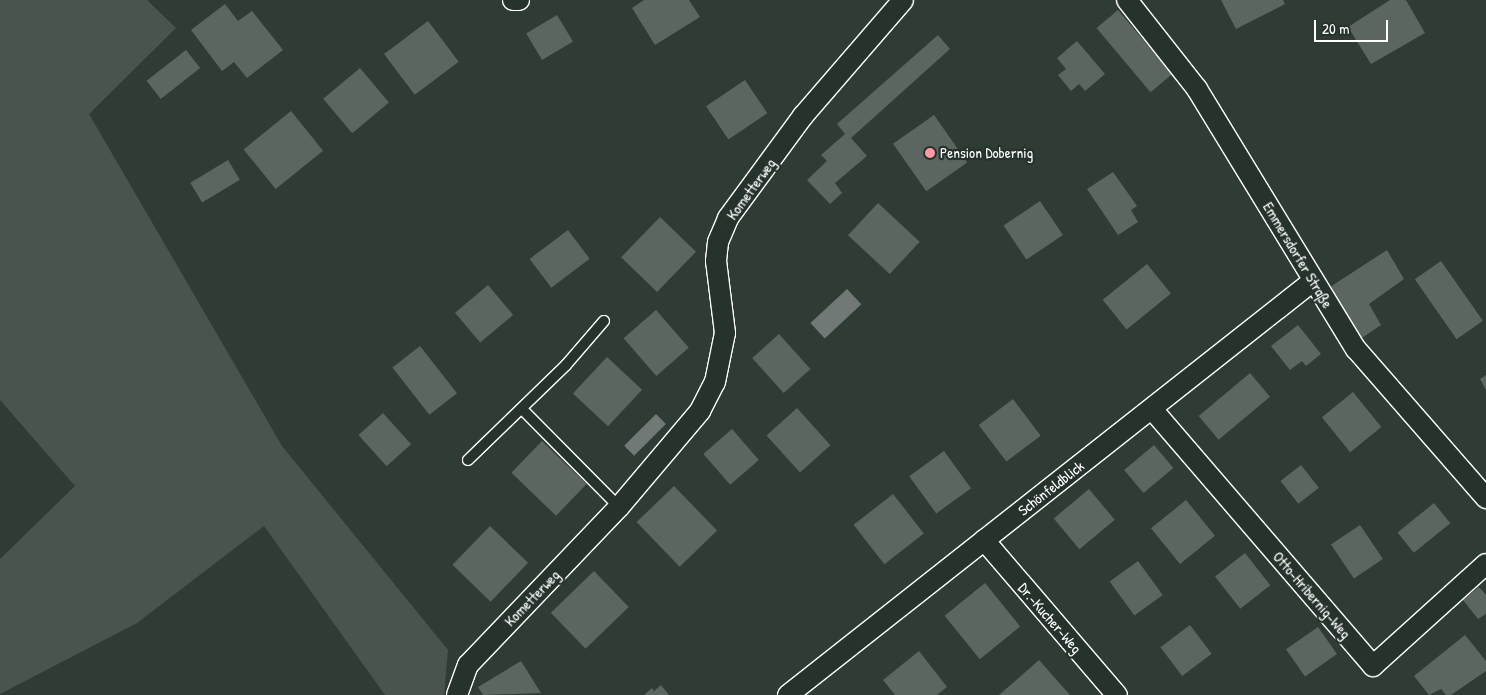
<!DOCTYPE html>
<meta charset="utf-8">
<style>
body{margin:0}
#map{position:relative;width:1486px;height:695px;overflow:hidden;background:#2f3b35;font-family:"Patrick Hand",sans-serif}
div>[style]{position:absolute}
.green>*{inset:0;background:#4a544f}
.water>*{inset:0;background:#707975;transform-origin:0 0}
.building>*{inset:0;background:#5b6661;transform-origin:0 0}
.roads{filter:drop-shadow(1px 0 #fff) drop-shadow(-1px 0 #fff) drop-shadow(0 1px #fff) drop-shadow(0 -1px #fff)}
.lane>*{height:10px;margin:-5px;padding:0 5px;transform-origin:5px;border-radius:5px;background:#26332d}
.street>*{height:20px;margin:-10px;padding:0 10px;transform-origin:10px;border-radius:10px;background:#26332d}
.dots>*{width:14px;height:14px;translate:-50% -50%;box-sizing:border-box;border:2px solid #26332d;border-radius:50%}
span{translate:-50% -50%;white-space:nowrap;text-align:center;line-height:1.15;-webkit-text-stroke:4.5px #26332d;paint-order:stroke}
.poi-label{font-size:15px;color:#fff}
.left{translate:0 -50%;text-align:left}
.street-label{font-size:15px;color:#fff}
.scale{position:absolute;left:1314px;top:20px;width:74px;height:22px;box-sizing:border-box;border:2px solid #fff;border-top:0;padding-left:6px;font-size:15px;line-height:18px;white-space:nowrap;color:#fff;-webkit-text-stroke:4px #26332d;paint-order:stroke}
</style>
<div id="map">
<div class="green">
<i style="clip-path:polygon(0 0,147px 0,176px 28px,89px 114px,282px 446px,448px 650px,444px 695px,385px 695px,264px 526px,137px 623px,0 694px,0 559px,75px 486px,0 400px)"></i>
</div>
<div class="water">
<i style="left:847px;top:289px;width:21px;height:50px;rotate:47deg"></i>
<i style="left:656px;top:414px;width:14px;height:45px;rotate:45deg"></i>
</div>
<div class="building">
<i style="clip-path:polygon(644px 0,689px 0,700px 17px,655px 45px,632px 8px)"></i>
<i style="clip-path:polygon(1221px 0,1283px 0,1285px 4px,1236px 29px)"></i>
<i style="clip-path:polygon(1390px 0,1406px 0,1425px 33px,1371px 64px,1348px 27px)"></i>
<i style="clip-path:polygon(225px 4px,238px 21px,252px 11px,283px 50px,247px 78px,234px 62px,222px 71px,191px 30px)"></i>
<i style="left:1118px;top:10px;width:84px;height:28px;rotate:50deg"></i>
<i style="left:557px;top:15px;width:31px;height:36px;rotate:59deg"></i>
<i style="left:428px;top:21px;width:51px;height:55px;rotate:53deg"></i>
<i style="clip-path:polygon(938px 35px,950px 49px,851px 138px,867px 156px,835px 183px,842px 193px,830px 204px,807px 180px,827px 161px,821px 155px,845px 134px,837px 124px)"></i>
<i style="clip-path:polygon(1077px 41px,1105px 74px,1085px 91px,1079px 84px,1071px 91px,1058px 75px,1066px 69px,1057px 58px)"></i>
<i style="left:186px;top:50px;width:23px;height:50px;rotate:52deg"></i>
<i style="left:360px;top:68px;width:45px;height:48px;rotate:50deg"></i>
<i style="left:745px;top:80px;width:40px;height:47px;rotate:56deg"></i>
<i style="left:291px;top:111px;width:51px;height:61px;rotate:51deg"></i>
<i style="left:934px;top:115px;width:58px;height:50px;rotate:55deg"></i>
<i style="left:228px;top:160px;width:23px;height:44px;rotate:59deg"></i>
<i style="clip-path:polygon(1113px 172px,1137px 206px,1131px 210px,1138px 222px,1118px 235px,1087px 189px)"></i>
<i style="left:1040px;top:201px;width:41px;height:44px;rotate:56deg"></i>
<i style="left:878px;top:203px;width:57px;height:44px;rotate:43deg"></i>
<i style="left:660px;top:217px;width:50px;height:56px;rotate:44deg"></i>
<i style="left:568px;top:230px;width:36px;height:48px;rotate:53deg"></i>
<i style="clip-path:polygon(1387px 250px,1404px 279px,1369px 304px,1381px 325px,1362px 338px,1327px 289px)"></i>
<i style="left:1441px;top:261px;width:73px;height:32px;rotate:55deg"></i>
<i style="left:1147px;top:264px;width:38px;height:57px;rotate:51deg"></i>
<i style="left:488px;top:285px;width:39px;height:43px;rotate:50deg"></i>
<i style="left:656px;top:310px;width:50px;height:43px;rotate:49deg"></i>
<i style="clip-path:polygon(1298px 325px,1321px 354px,1306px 366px,1302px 361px,1290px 370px,1271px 346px)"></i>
<i style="left:779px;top:334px;width:47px;height:36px;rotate:48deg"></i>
<i style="left:420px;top:346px;width:60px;height:35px;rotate:52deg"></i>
<i style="left:607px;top:357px;width:48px;height:50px;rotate:43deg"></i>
<i style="left:1250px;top:373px;width:31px;height:67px;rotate:50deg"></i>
<i style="clip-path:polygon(1486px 375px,1486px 390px,1480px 379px)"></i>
<i style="left:1353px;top:392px;width:45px;height:40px;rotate:51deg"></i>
<i style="left:1013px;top:399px;width:46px;height:43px;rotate:53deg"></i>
<i style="left:797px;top:408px;width:50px;height:41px;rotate:48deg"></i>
<i style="left:383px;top:413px;width:42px;height:33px;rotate:48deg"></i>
<i style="left:732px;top:429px;width:41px;height:38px;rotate:49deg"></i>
<i style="left:542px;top:441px;width:62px;height:44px;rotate:44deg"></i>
<i style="left:1154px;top:445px;width:30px;height:39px;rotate:50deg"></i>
<i style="left:944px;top:451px;width:46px;height:43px;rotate:54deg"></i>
<i style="left:1301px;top:465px;width:29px;height:26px;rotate:52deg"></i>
<i style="left:674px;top:486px;width:62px;height:52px;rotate:46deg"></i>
<i style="left:1089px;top:489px;width:40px;height:46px;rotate:50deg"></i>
<i style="left:893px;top:494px;width:50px;height:50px;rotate:52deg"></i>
<i style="left:1186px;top:500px;width:46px;height:45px;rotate:51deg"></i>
<i style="left:1434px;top:503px;width:26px;height:47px;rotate:51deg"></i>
<i style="left:1360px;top:525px;width:41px;height:35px;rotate:56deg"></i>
<i style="left:490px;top:526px;width:53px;height:54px;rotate:44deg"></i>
<i style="left:1245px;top:553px;width:41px;height:38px;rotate:52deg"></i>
<i style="left:1138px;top:561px;width:42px;height:35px;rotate:54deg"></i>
<i style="left:594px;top:571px;width:50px;height:60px;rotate:46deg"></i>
<i style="left:985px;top:583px;width:56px;height:52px;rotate:51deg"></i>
<i style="clip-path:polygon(1479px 587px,1486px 595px,1486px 614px,1478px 619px,1463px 600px)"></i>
<i style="left:1190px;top:625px;width:36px;height:37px;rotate:53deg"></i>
<i style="left:1318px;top:627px;width:33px;height:39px;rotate:55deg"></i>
<i style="clip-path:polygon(1465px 635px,1486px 661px,1486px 671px,1451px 695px,1446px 695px,1441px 689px,1429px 695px,1414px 676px)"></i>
<i style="clip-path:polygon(919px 651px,947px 687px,937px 695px,895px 695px,883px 680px)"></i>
<i style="clip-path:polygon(1039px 660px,1070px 695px,999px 695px)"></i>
<i style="clip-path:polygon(521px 661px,541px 693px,483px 695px,478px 687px)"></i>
<i style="clip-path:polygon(661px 685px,669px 695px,644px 695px,652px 688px,654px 691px)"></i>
</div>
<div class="roads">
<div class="lane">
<i style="left:522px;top:409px;width:138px;rotate:45.3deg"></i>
<i style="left:468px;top:460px;width:136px;rotate:-44.1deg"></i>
<i style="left:566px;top:365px;width:58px;rotate:-49.2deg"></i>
</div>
<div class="street">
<i style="left:513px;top:0;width:6px"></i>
<i style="left:1127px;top:0;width:113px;rotate:51.8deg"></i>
<i style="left:1197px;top:89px;width:305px;rotate:58.6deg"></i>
<i style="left:1356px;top:349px;width:198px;rotate:48.9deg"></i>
<i style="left:1152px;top:409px;width:339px;rotate:49.3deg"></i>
<i style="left:1373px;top:666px;width:152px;rotate:-42.1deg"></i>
<i style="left:984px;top:540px;width:204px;rotate:49.4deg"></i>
<i style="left:457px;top:695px;width:32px;rotate:-70deg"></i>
<i style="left:468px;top:665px;width:219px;rotate:-46.3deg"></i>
<i style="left:619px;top:507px;width:126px;rotate:-49.8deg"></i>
<i style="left:700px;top:411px;width:33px;rotate:-63deg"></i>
<i style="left:715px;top:382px;width:50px;rotate:-78.5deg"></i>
<i style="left:725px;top:333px;width:73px;rotate:-97.1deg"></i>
<i style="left:716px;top:261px;width:19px;rotate:-84deg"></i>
<i style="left:718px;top:242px;width:26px;rotate:-67deg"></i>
<i style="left:728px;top:218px;width:127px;rotate:-53.7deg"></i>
<i style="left:803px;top:116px;width:153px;rotate:-49.2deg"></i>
<i style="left:788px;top:695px;width:669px;rotate:-38.26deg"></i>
</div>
</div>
<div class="dots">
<i style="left:930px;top:153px;background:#ff9aa2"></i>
</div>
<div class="poi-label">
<span class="left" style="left:940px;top:153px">Pension Dobernig</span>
</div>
<div class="street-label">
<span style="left:751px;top:189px;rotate:-54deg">Kometterweg</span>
<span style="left:1298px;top:255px;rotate:59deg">Emmersdorfer Straße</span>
<span style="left:1051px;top:488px;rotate:-38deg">Schönfeldblick</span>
<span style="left:1312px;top:595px;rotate:49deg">Otto-Hribernig-Weg</span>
<span style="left:532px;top:598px;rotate:-46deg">Kometterweg</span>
<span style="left:1050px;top:618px;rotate:49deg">Dr.-Kucher-Weg</span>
</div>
<div class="scale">20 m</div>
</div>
